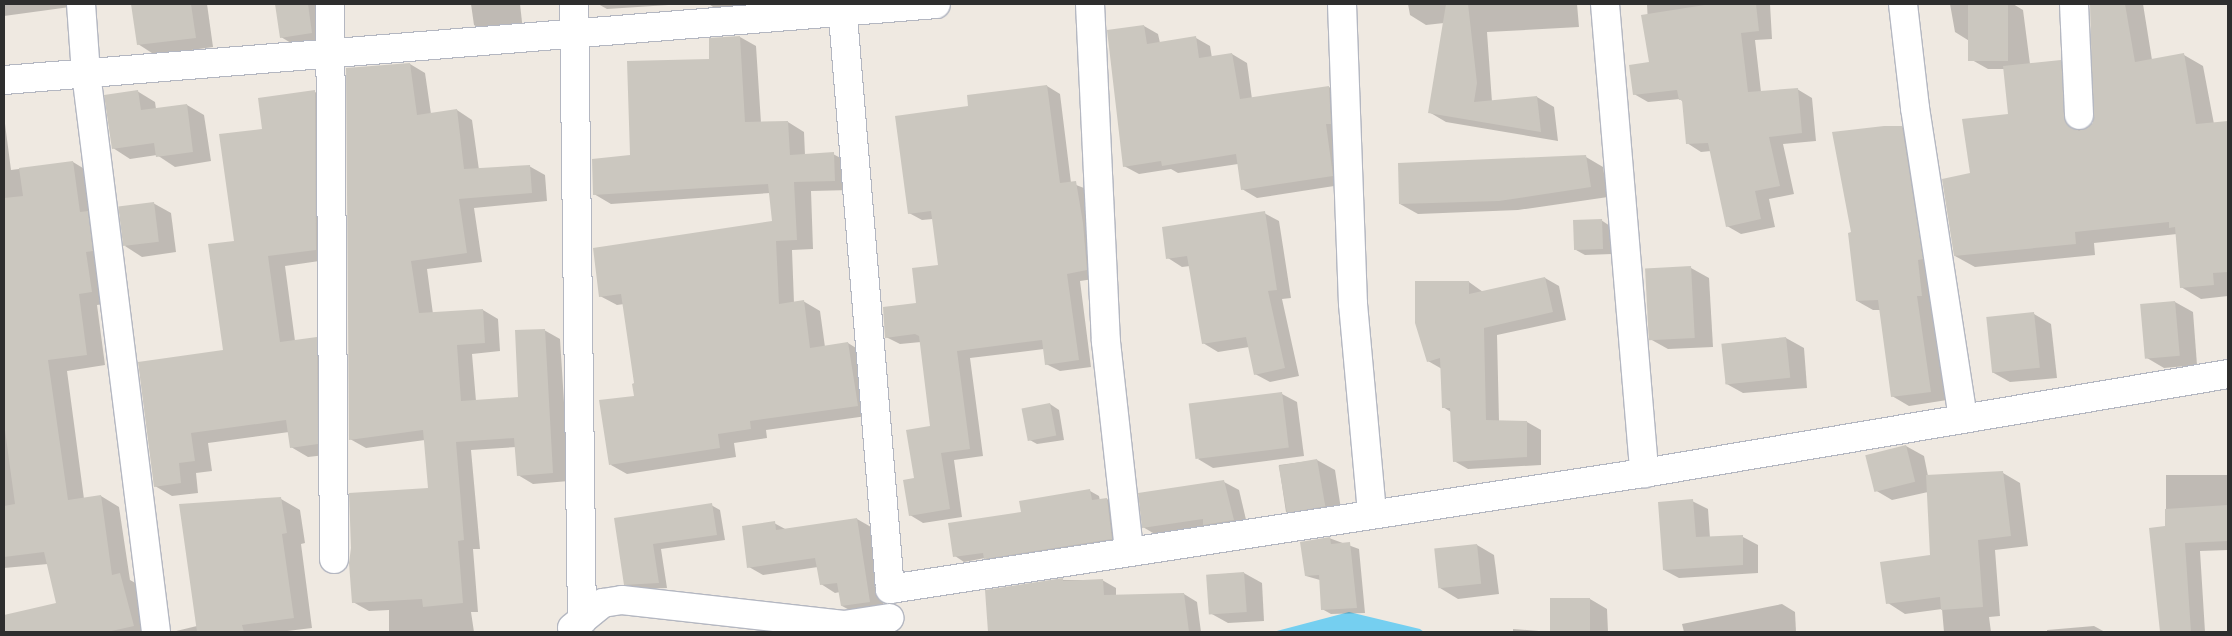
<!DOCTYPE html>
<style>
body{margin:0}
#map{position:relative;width:2232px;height:636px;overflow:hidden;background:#efe9e1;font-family:"Space Grotesk",sans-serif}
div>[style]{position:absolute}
.water>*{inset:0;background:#75cff0}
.shadow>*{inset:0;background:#0003}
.building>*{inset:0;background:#cbc7bf;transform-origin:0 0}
.roads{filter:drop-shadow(1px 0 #b4b7c1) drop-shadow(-1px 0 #b4b7c1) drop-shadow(0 1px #b4b7c1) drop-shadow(0 -1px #b4b7c1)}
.street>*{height:28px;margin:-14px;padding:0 14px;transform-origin:14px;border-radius:14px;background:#fff}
span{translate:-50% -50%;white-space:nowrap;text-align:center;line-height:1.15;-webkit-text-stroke:4px #fff;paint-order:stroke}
.frame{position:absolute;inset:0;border:5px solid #2e2e2e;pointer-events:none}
</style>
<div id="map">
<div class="water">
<i style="clip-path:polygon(1349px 612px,1420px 629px,1424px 632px,1273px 632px)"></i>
</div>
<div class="shadow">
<i style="clip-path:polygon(4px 4px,70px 4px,70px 7px,4px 16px)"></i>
<i style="clip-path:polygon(132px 4px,207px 4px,213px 47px,155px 55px,138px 44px)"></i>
<i style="clip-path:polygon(276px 4px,322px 4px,327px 41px,296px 46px,281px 37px)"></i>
<i style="clip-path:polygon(471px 4px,520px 4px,523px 31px,489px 34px,474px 25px)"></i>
<i style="clip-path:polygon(598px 4px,684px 4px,607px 9px)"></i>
<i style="clip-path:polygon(709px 4px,754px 4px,755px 13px,725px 16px)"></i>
<i style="clip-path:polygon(1408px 4px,1577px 4px,1579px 27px,1487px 32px,1492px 102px,1537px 97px,1554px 107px,1558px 141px,1446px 122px,1429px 112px,1444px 23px,1426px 25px,1410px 15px)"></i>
<i style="clip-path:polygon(1647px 4px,1770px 4px,1772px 39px,1755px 40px,1761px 92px,1797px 89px,1812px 98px,1816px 141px,1783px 144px,1794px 194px,1769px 199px,1775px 227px,1741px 234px,1727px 226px,1711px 151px,1701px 152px,1687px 143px,1683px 102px,1680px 99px,1648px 102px,1634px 94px,1650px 64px)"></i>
<i style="clip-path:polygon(1950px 4px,2013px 4px,2023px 10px,2030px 64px,2061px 61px,2080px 72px,2085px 129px,2094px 123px,2091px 4px,2143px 4px,2152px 60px,2184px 55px,2203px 66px,2214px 124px,2228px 122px,2228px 296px,2201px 299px,2181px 287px,2177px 234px,2094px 243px,2095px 255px,1975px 267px,1955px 256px,1972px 174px,2010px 115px,2005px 69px,1988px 69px,1972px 60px,1971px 42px,1955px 32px)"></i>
<i style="clip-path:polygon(1144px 26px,1158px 34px,1160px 43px,1196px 38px,1210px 46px,1212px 58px,1232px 54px,1247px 63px,1252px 99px,1329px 87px,1344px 96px,1347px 184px,1257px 198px,1242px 189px,1238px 164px,1178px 173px,1171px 169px,1139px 174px,1124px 166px)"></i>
<i style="clip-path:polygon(740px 37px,756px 46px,761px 123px,788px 122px,804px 132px,805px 155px,833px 154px,850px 163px,851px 190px,811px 191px,813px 249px,792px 250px,794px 303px,803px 301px,820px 311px,825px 347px,848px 343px,864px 353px,874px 415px,766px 430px,767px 438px,734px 443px,736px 457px,627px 474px,611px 465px,635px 397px,636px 384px,624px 304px,617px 305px,600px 296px,774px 222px,770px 193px,611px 204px,594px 194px,631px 156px,711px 60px)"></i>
<i style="clip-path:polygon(410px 64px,425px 73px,431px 114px,457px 110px,472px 120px,479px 170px,529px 166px,545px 175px,547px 201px,474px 208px,482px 262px,427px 269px,433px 314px,483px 310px,498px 319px,500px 351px,472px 354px,476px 401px,519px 398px,544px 330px,560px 339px,569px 481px,533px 484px,518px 475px,516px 447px,471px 450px,480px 549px,473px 549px,478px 612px,471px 612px,474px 632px,389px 632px,389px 610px,369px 611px,353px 602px,429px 489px,425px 440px,366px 448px,350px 439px)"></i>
<i style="clip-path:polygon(1047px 86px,1060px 94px,1071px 183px,1089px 190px,1100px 278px,1080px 281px,1091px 367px,1060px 371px,1046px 364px,1044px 349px,970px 358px,983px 456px,954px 460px,962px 517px,923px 523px,910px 515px,915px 479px,931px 427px,921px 342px,900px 344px,886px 337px,918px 304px,939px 266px,933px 219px,922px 220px,909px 213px,969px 107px)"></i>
<i style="clip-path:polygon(137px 91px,155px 102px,156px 109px,187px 105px,204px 115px,211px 161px,175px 167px,157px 155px,130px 159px,113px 148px)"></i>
<i style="clip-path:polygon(315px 92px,332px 102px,333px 259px,285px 266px,295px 341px,317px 338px,334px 348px,334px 454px,308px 457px,291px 447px,289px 432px,208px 443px,212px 471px,196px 473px,198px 493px,172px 496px,155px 486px,224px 351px,236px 242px,264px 130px)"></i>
<i style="clip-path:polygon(4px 116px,11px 170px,73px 162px,91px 173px,110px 303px,97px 305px,105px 365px,67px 371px,84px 499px,101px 496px,119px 507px,130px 580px,139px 585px,151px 632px,4px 632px,4px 617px,58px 604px,48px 564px,4px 568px)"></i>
<i style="clip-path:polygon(1902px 127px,1918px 137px,1947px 400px,1909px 406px,1892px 396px,1880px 310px,1873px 310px,1857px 301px,1853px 233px)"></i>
<i style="clip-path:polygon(1586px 157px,1603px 167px,1608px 197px,1518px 210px,1418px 214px,1400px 204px)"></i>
<i style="clip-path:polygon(153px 203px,171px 213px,176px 252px,142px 257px,125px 246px)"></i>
<i style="clip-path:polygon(1264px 213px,1279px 221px,1291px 298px,1282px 299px,1299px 376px,1270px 382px,1255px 374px,1249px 347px,1218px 352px,1203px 343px,1190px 266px,1182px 267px,1168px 258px)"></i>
<i style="clip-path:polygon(1601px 220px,1610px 226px,1612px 254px,1585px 255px,1576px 250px)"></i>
<i style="clip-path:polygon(1691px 268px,1709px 278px,1713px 347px,1668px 349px,1650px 339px,1646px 270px)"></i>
<i style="clip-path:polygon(1545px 278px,1559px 286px,1566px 320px,1497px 335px,1499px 421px,1527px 422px,1541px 430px,1541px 465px,1468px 469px,1454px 461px,1451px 412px,1443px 407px,1442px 369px,1428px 361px,1469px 282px,1483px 292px)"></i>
<i style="clip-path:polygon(2175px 302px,2193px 312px,2197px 365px,2164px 368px,2147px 358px)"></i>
<i style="clip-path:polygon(2034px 314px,2051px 324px,2057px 378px,2010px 382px,1992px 372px)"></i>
<i style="clip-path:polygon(1786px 338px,1804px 348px,1807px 388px,1743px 393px,1725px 383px)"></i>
<i style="clip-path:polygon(1282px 394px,1297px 402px,1304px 456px,1213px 468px,1198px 459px)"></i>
<i style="clip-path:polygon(1050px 404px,1059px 410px,1064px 440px,1037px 444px,1028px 439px)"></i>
<i style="clip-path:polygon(1906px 446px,1924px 456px,1928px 476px,2003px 473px,2020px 483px,2028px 546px,1995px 550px,2000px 616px,1989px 617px,1991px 632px,1944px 632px,1942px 609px,1905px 614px,1888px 603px,1931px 556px,1928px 492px,1892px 500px,1875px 490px)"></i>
<i style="clip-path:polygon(1317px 460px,1335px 470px,1342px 516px,1304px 522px,1286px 512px,1279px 465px)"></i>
<i style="clip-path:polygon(2166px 475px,2228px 475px,2228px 550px,2200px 551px,2205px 632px,2161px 632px,2150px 529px,2166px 527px)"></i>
<i style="clip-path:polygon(1224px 482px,1239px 490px,1248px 528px,1158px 536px,1143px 527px)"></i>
<i style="clip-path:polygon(1090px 491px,1099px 496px,1100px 501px,1107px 499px,1116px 505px,1120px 544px,994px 563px,985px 558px,964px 562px,955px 556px,1022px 513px)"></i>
<i style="clip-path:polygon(281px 499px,300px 510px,305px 543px,301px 544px,312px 628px,279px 632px,172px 632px,197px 626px)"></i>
<i style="clip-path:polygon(1692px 501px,1708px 509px,1710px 538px,1743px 537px,1758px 545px,1758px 573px,1679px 578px,1664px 570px)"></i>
<i style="clip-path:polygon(711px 505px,720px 510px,725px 540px,661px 549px,667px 588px,634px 589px,625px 584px,616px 519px)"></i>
<i style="clip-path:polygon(857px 519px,871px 527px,884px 609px,857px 614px,842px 606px,840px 592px,835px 593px,821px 584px,818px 567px,763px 575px,749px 567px,774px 523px,787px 530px)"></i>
<i style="clip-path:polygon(1329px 538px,1359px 549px,1365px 613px,1331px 614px,1322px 609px,1320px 580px,1306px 576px)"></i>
<i style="clip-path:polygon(1477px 545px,1494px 555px,1499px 594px,1458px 599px,1440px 588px)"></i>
<i style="clip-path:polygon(1244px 573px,1262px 583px,1264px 621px,1228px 623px,1210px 613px,1207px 575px)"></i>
<i style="clip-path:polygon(1062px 580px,1102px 580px,1116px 588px,1116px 596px,1184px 594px,1197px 602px,1201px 632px,989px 632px,987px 591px)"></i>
<i style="clip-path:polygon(1590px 599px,1607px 609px,1608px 632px,1513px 632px,1513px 629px,1551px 632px)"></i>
<i style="clip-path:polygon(1782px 604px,1795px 612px,1796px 632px,1684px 632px,1682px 624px)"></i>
<i style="clip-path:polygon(2094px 626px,2105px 632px,2047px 632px,2047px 630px)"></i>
</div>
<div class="building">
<i style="clip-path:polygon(131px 4px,191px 4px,196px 38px,137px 45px)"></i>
<i style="clip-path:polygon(275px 4px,308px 4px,312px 33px,280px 38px)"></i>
<i style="clip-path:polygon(1446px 4px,1468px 4px,1477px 83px,1474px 102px,1537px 96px,1541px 132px,1428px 113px)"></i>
<i style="clip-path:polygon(1711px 4px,1756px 4px,1759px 31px,1741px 33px,1748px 92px,1798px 88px,1802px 133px,1769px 137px,1780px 186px,1755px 191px,1761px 219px,1726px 227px,1708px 143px,1686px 144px,1682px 100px,1679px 100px,1677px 90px,1633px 95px,1629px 65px,1649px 62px,1641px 15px)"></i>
<i style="left:1968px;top:4px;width:40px;height:57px"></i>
<i style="clip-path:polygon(2090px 4px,2125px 4px,2135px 62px,2184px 53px,2196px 124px,2228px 121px,2228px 272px,2213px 273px,2214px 285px,2180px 288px,2175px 227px,2169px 228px,2169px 222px,2075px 232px,2076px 244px,1954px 256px,1942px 179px,1970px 173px,1962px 119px,2008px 114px,2003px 66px,2061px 60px,2066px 123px,2079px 131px,2093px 123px)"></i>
<i style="clip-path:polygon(1144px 25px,1147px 44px,1196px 36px,1199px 58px,1232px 53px,1240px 99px,1329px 86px,1331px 124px,1326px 124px,1333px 176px,1241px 190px,1236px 154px,1162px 166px,1161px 161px,1123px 167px,1107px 30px)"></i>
<i style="clip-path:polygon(740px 36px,745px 122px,788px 121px,790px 155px,834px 152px,835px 181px,794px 182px,797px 240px,776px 241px,779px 304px,804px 300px,810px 348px,848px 342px,858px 406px,750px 421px,751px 429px,718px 434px,720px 448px,609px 465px,599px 400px,634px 396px,632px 384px,634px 383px,621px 294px,599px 297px,593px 248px,772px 221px,768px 184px,593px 195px,592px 159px,630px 155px,627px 61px,709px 59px,709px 38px)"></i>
<i style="clip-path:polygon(410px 63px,417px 115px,457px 109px,464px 169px,530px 165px,532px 193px,459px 199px,467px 253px,411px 261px,419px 313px,483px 309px,485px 343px,457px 345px,461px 401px,518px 397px,515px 330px,545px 329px,553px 473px,517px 476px,514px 438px,456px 442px,464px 540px,458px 541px,463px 603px,423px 607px,422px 599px,352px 603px,349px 563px,351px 548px,349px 493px,428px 488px,423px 430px,349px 440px,346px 68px)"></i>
<i style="clip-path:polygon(1047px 85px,1060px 183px,1076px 181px,1083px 223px,1087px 270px,1067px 274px,1079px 360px,1045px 365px,1042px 340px,957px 351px,970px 449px,941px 453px,950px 509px,909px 516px,903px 480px,914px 478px,906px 430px,930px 426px,919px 336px,915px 334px,885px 338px,883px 307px,916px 303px,912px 268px,938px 265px,931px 211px,908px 214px,895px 116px,968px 106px,967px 95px)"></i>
<i style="clip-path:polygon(138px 90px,141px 110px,187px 104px,193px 152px,156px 157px,154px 143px,112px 149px,104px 95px)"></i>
<i style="clip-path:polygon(315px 90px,316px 250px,268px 256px,280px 342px,317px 337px,318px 444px,290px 448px,286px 420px,191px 433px,195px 461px,179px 463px,181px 483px,154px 487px,138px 362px,223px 350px,208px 244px,234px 241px,219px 134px,262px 129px,258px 98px)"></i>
<i style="clip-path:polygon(1884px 126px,1902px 126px,1923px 259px,1918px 260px,1922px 296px,1917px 296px,1931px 392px,1891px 397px,1878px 300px,1856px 301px,1848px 233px,1851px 232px,1832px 132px)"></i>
<i style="clip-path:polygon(1586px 155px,1591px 187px,1499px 201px,1399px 204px,1398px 163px)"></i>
<i style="clip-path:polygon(73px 161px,80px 212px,88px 211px,93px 251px,86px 252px,92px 292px,79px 294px,87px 355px,48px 360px,68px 500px,101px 495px,112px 575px,120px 573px,134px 626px,107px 632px,4px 632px,4px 615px,56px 603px,44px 552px,4px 557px,4px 506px,15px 504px,4px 423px,4px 198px,23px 196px,19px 168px)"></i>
<i style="left:154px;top:202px;width:40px;height:36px;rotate:83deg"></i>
<i style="clip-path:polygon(1265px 211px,1277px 290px,1268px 291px,1285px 368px,1254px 375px,1246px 337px,1202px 344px,1187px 256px,1166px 259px,1162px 227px)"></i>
<i style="left:1602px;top:219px;width:30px;height:29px;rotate:88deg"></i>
<i style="left:1691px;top:266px;width:72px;height:46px;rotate:87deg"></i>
<i style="clip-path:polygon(1545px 277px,1553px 312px,1484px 328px,1486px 420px,1527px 421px,1527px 457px,1453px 462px,1450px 408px,1442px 408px,1440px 358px,1427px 362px,1415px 323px,1415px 281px,1469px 281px,1469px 294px)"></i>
<i style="left:2175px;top:301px;width:55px;height:35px;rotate:85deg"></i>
<i style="left:2034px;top:312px;width:56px;height:48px;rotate:84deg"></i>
<i style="left:1786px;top:337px;width:41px;height:65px;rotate:84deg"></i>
<i style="left:1282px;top:392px;width:56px;height:94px;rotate:83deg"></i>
<i style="left:1050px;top:403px;width:33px;height:29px;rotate:79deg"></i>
<i style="left:1906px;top:445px;width:38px;height:42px;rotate:76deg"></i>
<i style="left:1317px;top:459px;width:48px;height:39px;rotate:80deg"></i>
<i style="clip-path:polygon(2003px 471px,2011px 536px,1978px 540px,1983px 607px,1941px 610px,1940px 597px,1886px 604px,1880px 562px,1930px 555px,1926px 475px)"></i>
<i style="clip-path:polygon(1224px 480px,1234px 520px,1203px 525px,1203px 519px,1142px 528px,1138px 493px)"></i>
<i style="clip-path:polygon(1090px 489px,1092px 500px,1107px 498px,1112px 539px,984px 559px,983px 553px,953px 557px,948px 523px,1021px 512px,1019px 501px)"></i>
<i style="clip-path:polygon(281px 497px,287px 533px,282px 534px,294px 618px,242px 625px,244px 632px,197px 632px,179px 504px)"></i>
<i style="clip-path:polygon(1693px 499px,1696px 537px,1743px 535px,1743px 565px,1663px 570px,1658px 502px)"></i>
<i style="clip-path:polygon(712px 503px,717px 535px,653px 544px,659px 583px,624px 585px,614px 518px)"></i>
<i style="clip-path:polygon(2228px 505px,2228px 541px,2185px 543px,2191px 632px,2160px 632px,2149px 528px,2165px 526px,2165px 509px)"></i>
<i style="clip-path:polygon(857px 518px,870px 602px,841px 606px,837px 583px,820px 585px,815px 558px,747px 568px,742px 526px,775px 521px,776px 530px)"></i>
<i style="clip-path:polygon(1330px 537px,1331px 544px,1350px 542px,1357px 608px,1321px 610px,1319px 575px,1305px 576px,1300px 542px)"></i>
<i style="left:1477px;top:544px;width:40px;height:43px;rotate:84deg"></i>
<i style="left:1244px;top:572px;width:40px;height:38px;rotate:86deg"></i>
<i style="clip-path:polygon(1063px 578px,1063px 581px,1103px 579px,1104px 595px,1184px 593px,1189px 632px,988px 632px,985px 590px)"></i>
<i style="left:1550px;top:598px;width:40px;height:34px"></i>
</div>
<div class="roads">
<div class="street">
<i style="left:81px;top:4px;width:69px;rotate:85.9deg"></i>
<i style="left:86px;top:73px;width:563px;rotate:82.86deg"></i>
<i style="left:330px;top:4px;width:555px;rotate:89.59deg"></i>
<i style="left:574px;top:4px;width:617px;rotate:89.26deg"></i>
<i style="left:842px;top:4px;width:587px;rotate:85.31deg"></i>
<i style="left:890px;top:589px;width:763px;rotate:-8.75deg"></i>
<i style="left:1644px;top:473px;width:592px;rotate:-9.62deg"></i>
<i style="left:1090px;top:4px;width:338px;rotate:87.3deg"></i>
<i style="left:1106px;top:342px;width:210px;rotate:83.7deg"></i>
<i style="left:1342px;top:4px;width:300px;rotate:87.9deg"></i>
<i style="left:1353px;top:304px;width:210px;rotate:84.8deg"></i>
<i style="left:1605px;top:4px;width:471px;rotate:85.2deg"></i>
<i style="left:1903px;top:4px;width:105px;rotate:83.4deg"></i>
<i style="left:1915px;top:108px;width:314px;rotate:81.2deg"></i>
<i style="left:2074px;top:4px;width:111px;rotate:87.4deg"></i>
<i style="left:4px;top:80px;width:935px;rotate:-4.66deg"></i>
<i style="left:572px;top:628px;width:40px;rotate:-39deg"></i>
<i style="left:603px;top:603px;width:19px;rotate:-9deg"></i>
<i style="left:622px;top:600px;width:223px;rotate:6.4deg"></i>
<i style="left:844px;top:625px;width:46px;rotate:-8.8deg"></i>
</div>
</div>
<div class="frame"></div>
</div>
